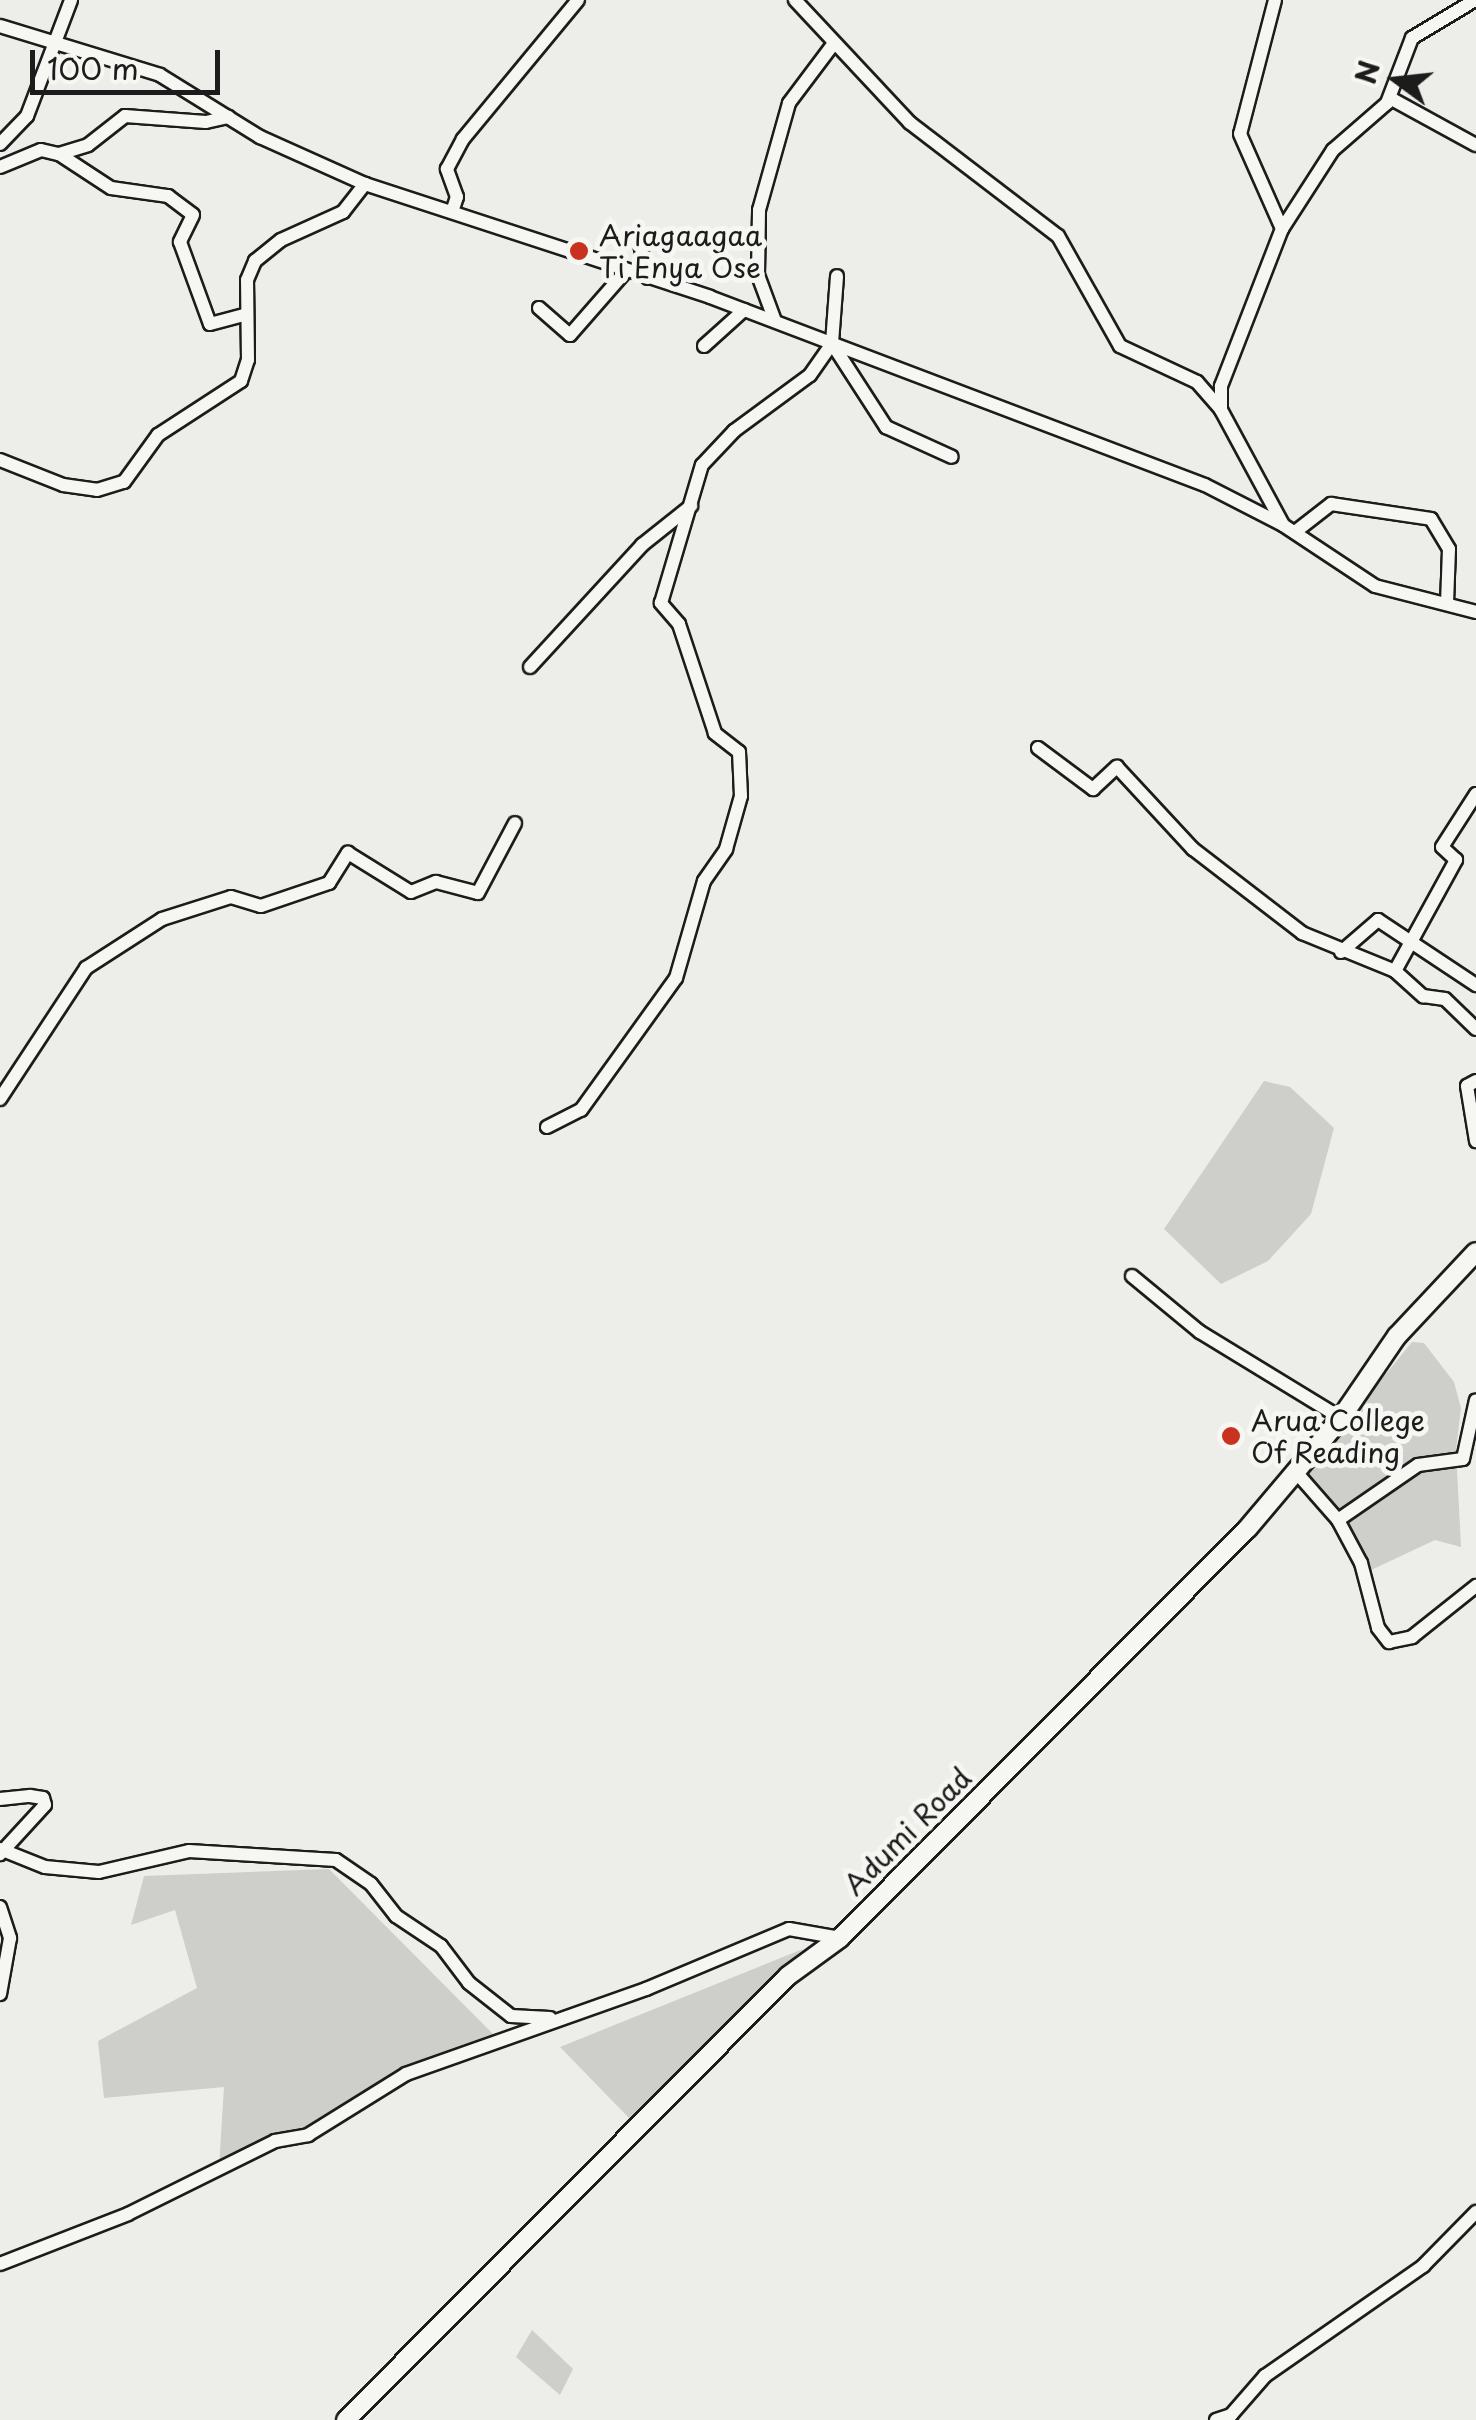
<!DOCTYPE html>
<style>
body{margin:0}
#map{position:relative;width:1476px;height:2420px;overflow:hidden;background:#edede9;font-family:"Playpen Sans",sans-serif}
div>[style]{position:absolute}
.green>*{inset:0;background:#cececb}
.roads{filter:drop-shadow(2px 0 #1c1c1c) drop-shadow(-2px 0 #1c1c1c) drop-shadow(0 2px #1c1c1c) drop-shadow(0 -2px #1c1c1c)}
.street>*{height:12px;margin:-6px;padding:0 6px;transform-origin:6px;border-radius:6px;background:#f6f6f2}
.secondary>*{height:18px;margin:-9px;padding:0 9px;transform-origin:9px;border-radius:9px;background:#f6f6f2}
.dots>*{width:28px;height:28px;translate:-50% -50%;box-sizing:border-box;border:5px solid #f6f6f2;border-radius:50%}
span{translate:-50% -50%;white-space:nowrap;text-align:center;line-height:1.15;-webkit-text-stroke:10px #f6f6f2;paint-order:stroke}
.poi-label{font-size:28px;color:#1c1c1c}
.left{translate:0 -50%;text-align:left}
.street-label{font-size:28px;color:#1c1c1c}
.north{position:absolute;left:1346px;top:30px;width:100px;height:100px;-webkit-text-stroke:8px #f6f6f2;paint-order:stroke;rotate:285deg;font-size:28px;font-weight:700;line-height:40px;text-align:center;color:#1c1c1c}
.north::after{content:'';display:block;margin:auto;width:35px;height:45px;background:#1c1c1c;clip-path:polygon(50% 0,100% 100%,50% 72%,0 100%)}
.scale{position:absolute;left:30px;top:50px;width:190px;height:45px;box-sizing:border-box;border:5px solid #1c1c1c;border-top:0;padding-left:12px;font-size:30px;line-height:35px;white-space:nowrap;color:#1c1c1c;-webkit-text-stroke:8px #f6f6f2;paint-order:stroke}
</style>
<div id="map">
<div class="green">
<i style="clip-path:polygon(1264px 1081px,1290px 1087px,1334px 1128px,1311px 1214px,1268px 1261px,1221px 1284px,1164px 1229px)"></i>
<i style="clip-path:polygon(1412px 1342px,1424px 1343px,1454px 1382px,1461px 1408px,1456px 1450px,1461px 1547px,1435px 1540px,1369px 1571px,1349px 1528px,1318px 1507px,1305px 1485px,1306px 1472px)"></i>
<i style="clip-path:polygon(329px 1869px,496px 2037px,219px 2167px,224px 2087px,104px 2098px,98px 2041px,197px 1988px,175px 1910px,131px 1925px,144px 1876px)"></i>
<i style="clip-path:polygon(803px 1949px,629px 2118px,560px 2047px)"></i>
<i style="clip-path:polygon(532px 2330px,573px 2369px,560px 2395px,516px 2357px)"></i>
</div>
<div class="roads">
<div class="street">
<i style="left:795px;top:0;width:168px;rotate:46.9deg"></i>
<i style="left:910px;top:123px;width:186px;rotate:37.4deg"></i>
<i style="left:1058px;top:236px;width:126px;rotate:60.6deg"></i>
<i style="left:1120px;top:346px;width:85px;rotate:25.1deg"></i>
<i style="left:1197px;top:382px;width:37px;rotate:49deg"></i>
<i style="left:1221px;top:410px;width:128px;rotate:61.6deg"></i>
<i style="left:1275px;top:0;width:138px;rotate:104.6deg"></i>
<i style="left:1240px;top:134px;width:104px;rotate:66.1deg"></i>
<i style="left:0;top:26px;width:167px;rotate:17deg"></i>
<i style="left:160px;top:75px;width:118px;rotate:31.8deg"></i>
<i style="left:260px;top:137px;width:115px;rotate:24.1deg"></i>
<i style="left:365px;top:184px;width:363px;rotate:18.1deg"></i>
<i style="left:710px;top:297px;width:529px;rotate:20.8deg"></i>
<i style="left:1205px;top:485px;width:88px;rotate:27.1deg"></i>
<i style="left:1283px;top:525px;width:110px;rotate:33.5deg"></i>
<i style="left:1375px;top:586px;width:104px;rotate:14.4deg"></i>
<i style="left:1390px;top:98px;width:98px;rotate:28.7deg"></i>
<i style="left:0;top:144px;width:39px;rotate:-46deg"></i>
<i style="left:27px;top:116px;width:124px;rotate:-69.2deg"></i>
<i style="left:59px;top:154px;width:62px;rotate:33.2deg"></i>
<i style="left:111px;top:188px;width:58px;rotate:8deg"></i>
<i style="left:168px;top:196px;width:31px;rotate:37deg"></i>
<i style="left:193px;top:215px;width:30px;rotate:116deg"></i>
<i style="left:180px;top:242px;width:87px;rotate:69.9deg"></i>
<i style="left:210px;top:324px;width:35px;rotate:-15deg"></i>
<i style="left:0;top:167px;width:44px;rotate:-22.5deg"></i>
<i style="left:41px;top:150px;width:18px;rotate:13deg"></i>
<i style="left:59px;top:154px;width:30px;rotate:-17deg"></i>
<i style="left:88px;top:145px;width:47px;rotate:-38.1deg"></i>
<i style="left:125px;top:116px;width:81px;rotate:4.2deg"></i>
<i style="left:206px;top:122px;width:23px;rotate:-13deg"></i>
<i style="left:452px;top:212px;width:16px;rotate:-72deg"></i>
<i style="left:457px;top:197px;width:30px;rotate:-110deg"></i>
<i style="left:447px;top:169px;width:34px;rotate:-62deg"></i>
<i style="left:463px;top:139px;width:180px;rotate:-50.4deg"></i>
<i style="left:639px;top:240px;width:39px;rotate:77deg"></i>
<i style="left:539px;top:308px;width:41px;rotate:41.1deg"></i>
<i style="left:570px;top:335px;width:85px;rotate:-48.8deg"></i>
<i style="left:775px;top:321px;width:49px;rotate:-110.3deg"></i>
<i style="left:758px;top:275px;width:65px;rotate:-89.1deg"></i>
<i style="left:759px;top:210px;width:111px;rotate:-74.3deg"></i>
<i style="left:789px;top:103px;width:75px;rotate:-53.1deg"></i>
<i style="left:833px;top:345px;width:98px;rotate:57.1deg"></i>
<i style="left:886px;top:427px;width:72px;rotate:24.4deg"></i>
<i style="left:704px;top:346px;width:54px;rotate:-42deg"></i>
<i style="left:1221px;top:410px;width:24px;rotate:-90deg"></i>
<i style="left:1221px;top:386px;width:168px;rotate:-68.8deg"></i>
<i style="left:1282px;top:229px;width:94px;rotate:-57.2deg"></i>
<i style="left:1333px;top:150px;width:72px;rotate:-41deg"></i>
<i style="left:1387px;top:103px;width:70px;rotate:-69deg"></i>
<i style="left:1412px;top:38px;width:74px;rotate:-31.1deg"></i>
<i style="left:0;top:460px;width:68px;rotate:21.6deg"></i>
<i style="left:63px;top:485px;width:34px;rotate:8deg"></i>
<i style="left:97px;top:490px;width:28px;rotate:-17deg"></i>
<i style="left:124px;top:482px;width:58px;rotate:-54.1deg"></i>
<i style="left:158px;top:435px;width:99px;rotate:-33deg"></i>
<i style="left:241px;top:381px;width:22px;rotate:-72deg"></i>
<i style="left:248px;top:360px;width:80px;rotate:-90.7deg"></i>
<i style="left:247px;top:280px;width:21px;rotate:-67deg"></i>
<i style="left:255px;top:261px;width:33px;rotate:-39deg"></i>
<i style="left:281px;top:240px;width:68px;rotate:-24.3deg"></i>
<i style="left:343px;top:212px;width:36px;rotate:-52deg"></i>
<i style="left:1295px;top:532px;width:46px;rotate:-37.9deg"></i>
<i style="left:1331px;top:504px;width:101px;rotate:8.5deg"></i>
<i style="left:1431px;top:519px;width:35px;rotate:59deg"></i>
<i style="left:1449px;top:549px;width:54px;rotate:92.1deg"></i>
<i style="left:530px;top:667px;width:166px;rotate:-47.4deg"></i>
<i style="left:642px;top:545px;width:63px;rotate:-38.5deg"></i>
<i style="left:1038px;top:748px;width:69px;rotate:36.7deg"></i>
<i style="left:1093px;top:789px;width:33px;rotate:-43deg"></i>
<i style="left:1117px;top:767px;width:112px;rotate:47.2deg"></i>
<i style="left:1193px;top:849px;width:138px;rotate:37.6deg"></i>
<i style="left:1302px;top:933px;width:100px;rotate:22.2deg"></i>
<i style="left:1395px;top:971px;width:38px;rotate:42deg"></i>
<i style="left:1423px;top:996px;width:22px;rotate:8deg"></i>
<i style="left:1445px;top:999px;width:43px;rotate:44.1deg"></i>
<i style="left:1341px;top:952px;width:49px;rotate:-40.9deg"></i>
<i style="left:1378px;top:920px;width:118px;rotate:33.6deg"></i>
<i style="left:1395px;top:971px;width:127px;rotate:-61.2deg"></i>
<i style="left:1456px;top:860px;width:19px;rotate:-137deg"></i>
<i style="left:1442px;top:847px;width:63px;rotate:-57.3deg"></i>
<i style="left:1476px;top:1081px;width:10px;rotate:151deg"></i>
<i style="left:1467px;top:1086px;width:56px;rotate:80.7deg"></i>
<i style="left:0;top:1099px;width:157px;rotate:-56.7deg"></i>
<i style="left:86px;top:968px;width:90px;rotate:-32.8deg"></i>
<i style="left:162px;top:919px;width:72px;rotate:-17.7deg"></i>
<i style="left:231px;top:897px;width:31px;rotate:17deg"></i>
<i style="left:261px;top:906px;width:72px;rotate:-18.7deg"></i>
<i style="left:329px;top:883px;width:36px;rotate:-58deg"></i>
<i style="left:348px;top:853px;width:74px;rotate:31.8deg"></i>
<i style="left:411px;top:892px;width:27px;rotate:-22deg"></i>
<i style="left:436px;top:882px;width:43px;rotate:14.7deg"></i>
<i style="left:478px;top:893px;width:79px;rotate:-62.1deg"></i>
<i style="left:547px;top:1127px;width:38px;rotate:-27deg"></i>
<i style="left:581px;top:1110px;width:163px;rotate:-54.3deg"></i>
<i style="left:676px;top:978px;width:101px;rotate:-73.9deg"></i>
<i style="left:704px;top:881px;width:39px;rotate:-55deg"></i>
<i style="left:726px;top:849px;width:55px;rotate:-74.2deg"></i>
<i style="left:741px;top:796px;width:44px;rotate:-92.6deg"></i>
<i style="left:739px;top:752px;width:31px;rotate:-142deg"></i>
<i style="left:715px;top:733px;width:115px;rotate:-108.3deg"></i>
<i style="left:679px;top:624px;width:28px;rotate:-131deg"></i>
<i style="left:661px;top:603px;width:144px;rotate:-73.5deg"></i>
<i style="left:702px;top:465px;width:47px;rotate:-46.7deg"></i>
<i style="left:734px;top:431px;width:94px;rotate:-36.4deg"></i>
<i style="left:810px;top:375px;width:39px;rotate:-55deg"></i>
<i style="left:832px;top:343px;width:67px;rotate:-85.7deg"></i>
<i style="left:1132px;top:1276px;width:88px;rotate:39.5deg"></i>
<i style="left:1200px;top:1332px;width:165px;rotate:31.4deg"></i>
<i style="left:1296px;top:1472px;width:64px;rotate:48.8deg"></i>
<i style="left:1338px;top:1520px;width:49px;rotate:61.9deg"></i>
<i style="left:1361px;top:1563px;width:67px;rotate:75.3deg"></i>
<i style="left:1378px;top:1628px;width:18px;rotate:52deg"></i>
<i style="left:1389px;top:1642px;width:24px;rotate:-12deg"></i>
<i style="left:1412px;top:1637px;width:82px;rotate:-38.6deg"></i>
<i style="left:1338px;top:1520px;width:97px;rotate:-34.5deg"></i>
<i style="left:1418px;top:1465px;width:45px;rotate:-7.6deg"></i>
<i style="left:1463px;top:1459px;width:60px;rotate:-77.6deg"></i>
<i style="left:0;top:1799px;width:30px;rotate:-6deg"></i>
<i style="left:30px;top:1796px;width:13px;rotate:9deg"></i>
<i style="left:43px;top:1798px;width:7px;rotate:74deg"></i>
<i style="left:45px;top:1805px;width:67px;rotate:132.6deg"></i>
<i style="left:0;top:1849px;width:48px;rotate:21.8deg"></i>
<i style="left:45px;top:1867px;width:54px;rotate:5.3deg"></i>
<i style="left:99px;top:1872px;width:92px;rotate:-13.1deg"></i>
<i style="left:189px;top:1851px;width:147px;rotate:3.5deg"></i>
<i style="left:336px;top:1860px;width:42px;rotate:34.4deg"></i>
<i style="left:371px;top:1884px;width:41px;rotate:52deg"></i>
<i style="left:396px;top:1916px;width:54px;rotate:33.7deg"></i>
<i style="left:441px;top:1946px;width:46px;rotate:52.9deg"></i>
<i style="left:469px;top:1983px;width:53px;rotate:38.2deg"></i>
<i style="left:511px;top:2016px;width:39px;rotate:3deg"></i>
<i style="left:0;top:1907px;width:33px;rotate:72deg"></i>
<i style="left:10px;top:1938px;width:57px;rotate:100.1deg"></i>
<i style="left:0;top:2264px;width:137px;rotate:-21.3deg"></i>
<i style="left:128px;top:2214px;width:164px;rotate:-26.4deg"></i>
<i style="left:275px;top:2141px;width:34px;rotate:-10deg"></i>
<i style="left:308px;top:2135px;width:115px;rotate:-31.9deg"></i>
<i style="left:406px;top:2074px;width:255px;rotate:-19.5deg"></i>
<i style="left:646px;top:1989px;width:155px;rotate:-22.8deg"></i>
<i style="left:789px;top:1929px;width:52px;rotate:10deg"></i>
<i style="left:1216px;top:2420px;width:16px;rotate:-18deg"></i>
<i style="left:1231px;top:2415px;width:52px;rotate:-48.9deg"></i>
<i style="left:1265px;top:2376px;width:193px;rotate:-34.8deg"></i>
<i style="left:1423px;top:2266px;width:76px;rotate:-45.5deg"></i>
</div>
<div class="secondary">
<i style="left:346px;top:2420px;width:626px;rotate:-45.13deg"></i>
<i style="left:788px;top:1976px;width:64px;rotate:-36.2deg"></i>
<i style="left:840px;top:1938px;width:578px;rotate:-45.14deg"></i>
<i style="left:1248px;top:1528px;width:144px;rotate:-49.8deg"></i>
<i style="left:1341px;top:1418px;width:99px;rotate:-55.7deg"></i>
<i style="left:1397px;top:1336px;width:115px;rotate:-46.8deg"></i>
</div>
</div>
<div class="dots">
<i style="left:579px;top:251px;background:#c8321e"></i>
<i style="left:1231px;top:1436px;background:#c8321e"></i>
</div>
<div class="poi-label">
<span class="left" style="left:599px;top:251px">Ariagaagaa<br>Ti Enya Ose</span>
<span class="left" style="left:1251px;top:1436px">Arua College<br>Of Reading</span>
</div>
<div class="street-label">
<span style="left:907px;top:1831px;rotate:-45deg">Adumi Road</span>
</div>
<div class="north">N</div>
<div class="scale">100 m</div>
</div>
